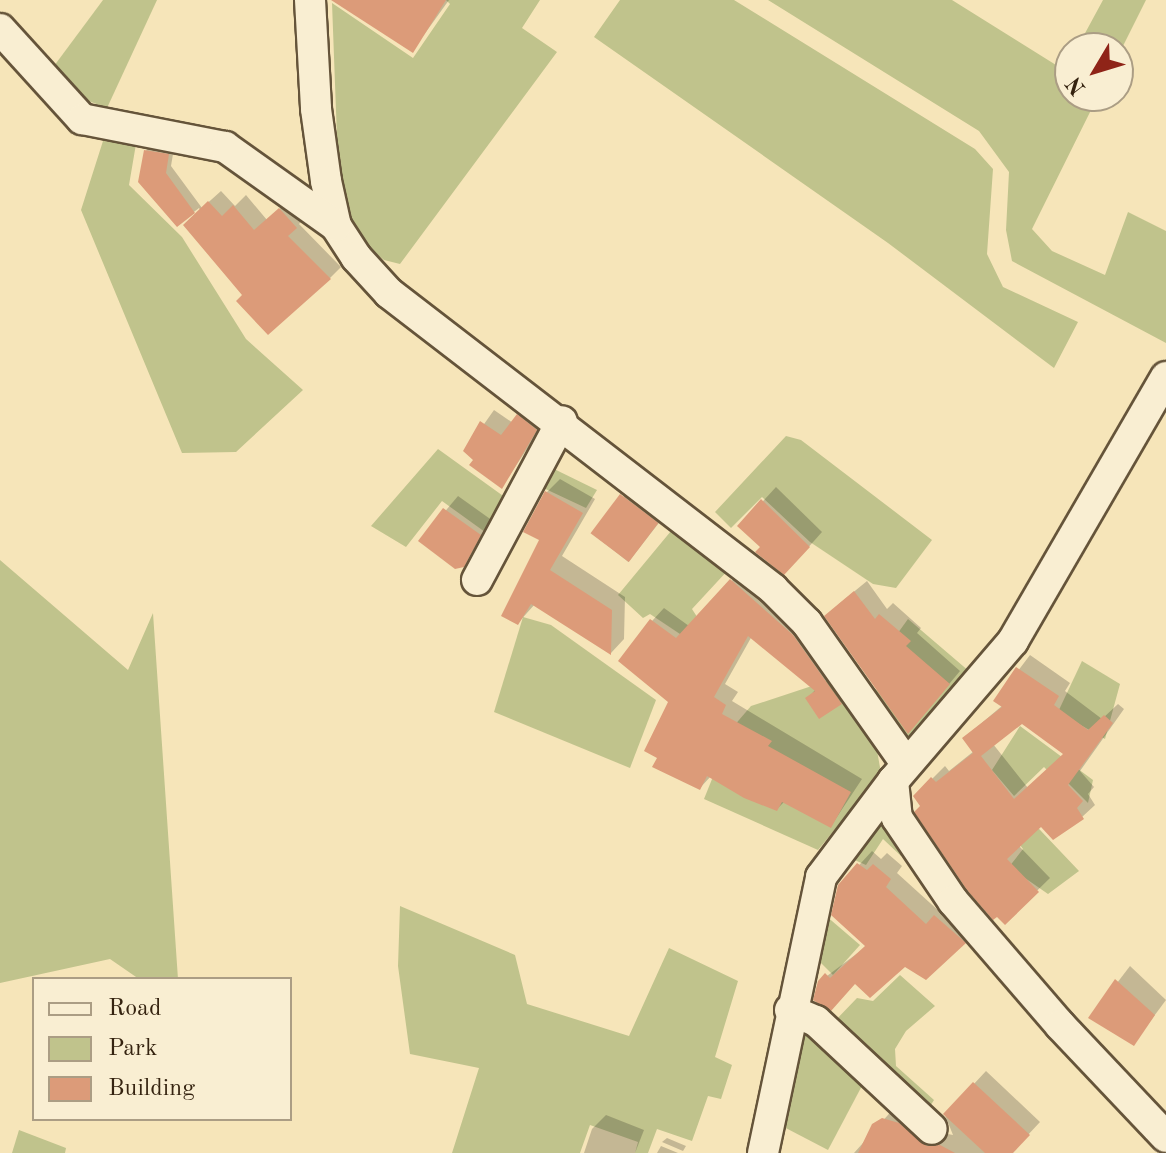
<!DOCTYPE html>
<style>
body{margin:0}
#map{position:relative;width:1166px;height:1153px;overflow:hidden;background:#f6e5b9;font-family:"Old Standard TT",serif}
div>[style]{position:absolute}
.green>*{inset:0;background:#c0c38c}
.shadow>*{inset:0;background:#0003;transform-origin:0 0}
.building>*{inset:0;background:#dc9b79;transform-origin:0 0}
.roads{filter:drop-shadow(2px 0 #65543a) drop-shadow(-2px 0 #65543a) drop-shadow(0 2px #65543a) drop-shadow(0 -2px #65543a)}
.minor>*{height:30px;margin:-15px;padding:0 15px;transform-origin:15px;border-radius:15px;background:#f9eed2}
span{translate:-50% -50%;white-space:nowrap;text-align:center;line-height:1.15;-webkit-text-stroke:6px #f9eed2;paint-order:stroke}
.legend{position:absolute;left:32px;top:977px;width:260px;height:144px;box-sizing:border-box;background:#f9eed2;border:2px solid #ab9d84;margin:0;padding:10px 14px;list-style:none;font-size:24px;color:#352310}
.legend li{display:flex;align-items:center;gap:16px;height:40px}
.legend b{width:40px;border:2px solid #ab9d84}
.north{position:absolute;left:1054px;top:32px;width:80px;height:80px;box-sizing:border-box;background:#f9eed2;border:2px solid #ab9d84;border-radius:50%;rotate:232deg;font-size:22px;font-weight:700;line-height:32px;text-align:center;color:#352310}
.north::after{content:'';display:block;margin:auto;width:28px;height:36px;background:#8f2418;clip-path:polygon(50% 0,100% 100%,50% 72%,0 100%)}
</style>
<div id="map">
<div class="green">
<i style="clip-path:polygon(103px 0,157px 0,107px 108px,86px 100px,54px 66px)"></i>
<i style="clip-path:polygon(446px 0,540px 0,522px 28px,557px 52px,400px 264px,384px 260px,359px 240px,339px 192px,332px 3px,413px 58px,450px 4px)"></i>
<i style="clip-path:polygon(620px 0,734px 0,975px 149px,993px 169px,987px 254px,1003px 287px,1078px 322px,1054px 368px,888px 243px,594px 37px)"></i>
<i style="clip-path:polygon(768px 0,952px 0,1064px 70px,1070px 60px,1070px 96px,1098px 96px,1032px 229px,1052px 251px,1105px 275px,1128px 212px,1166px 231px,1166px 343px,1012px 261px,1006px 230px,1009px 172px,979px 131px)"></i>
<i style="clip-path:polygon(1103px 0,1146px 0,1118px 56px,1118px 48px,1077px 48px)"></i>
<i style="clip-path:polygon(103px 141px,136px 144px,129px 185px,182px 237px,246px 339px,303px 390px,236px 452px,182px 453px,81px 210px)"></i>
<i style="clip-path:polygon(786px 436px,801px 440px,932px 540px,896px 588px,873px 584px,810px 542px,762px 497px,731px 528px,715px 512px)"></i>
<i style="clip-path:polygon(438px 449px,506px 498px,485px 532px,442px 501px,406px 547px,371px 526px)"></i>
<i style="clip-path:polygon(550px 467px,597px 490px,586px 508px,537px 485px)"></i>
<i style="clip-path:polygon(676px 525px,729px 569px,692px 609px,701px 623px,686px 638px,650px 614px,643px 618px,618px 595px)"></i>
<i style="clip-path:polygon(0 560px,128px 670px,153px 613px,178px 979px,139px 979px,110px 959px,0 983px)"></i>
<i style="clip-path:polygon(523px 617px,551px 625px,656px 700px,630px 768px,494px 712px)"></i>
<i style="clip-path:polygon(908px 619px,970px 672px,909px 738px,859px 677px,918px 721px,895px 637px)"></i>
<i style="clip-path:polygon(1082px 661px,1120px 684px,1105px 739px,1058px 712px)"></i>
<i style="clip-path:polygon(833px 679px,876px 745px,881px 773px,818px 850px,704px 799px,733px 727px,751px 706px)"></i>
<i style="clip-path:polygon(1020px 726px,1093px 780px,1088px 803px,1060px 775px,1055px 778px,1044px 767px,1014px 796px,992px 770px)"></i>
<i style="clip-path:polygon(1023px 812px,1079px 871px,1048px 894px,1009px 867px,1023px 849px,1007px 828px)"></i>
<i style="clip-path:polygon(886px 820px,905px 852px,901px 856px,883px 839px,866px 865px,850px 858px,877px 823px)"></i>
<i style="clip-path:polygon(400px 906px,515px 955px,527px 1004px,629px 1036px,669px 948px,738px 981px,715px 1057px,732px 1065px,721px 1099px,708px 1096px,692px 1141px,657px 1129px,648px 1153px,635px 1153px,638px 1142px,590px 1125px,580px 1153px,452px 1153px,479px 1068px,410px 1054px,398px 966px)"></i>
<i style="clip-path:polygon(825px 915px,860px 945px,833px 975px,815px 957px)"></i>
<i style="clip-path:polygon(900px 975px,935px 1006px,906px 1031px,895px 1049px,896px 1066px,934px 1100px,927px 1111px,832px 1024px,857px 998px,873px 1001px)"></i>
<i style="clip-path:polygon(799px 1035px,818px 1036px,864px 1082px,828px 1150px,780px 1125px)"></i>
<i style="clip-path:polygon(19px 1130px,66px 1148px,65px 1153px,12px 1153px)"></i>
</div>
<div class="shadow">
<i style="clip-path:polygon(357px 0,449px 0,413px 50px)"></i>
<i style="clip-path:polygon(153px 144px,174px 148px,171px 166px,202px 208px,221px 191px,235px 206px,246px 195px,267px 220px,292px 198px,307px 216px,299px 224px,341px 267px,330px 278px,245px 296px,199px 208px,177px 225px,146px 150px)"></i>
<i style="clip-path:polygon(531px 404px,548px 417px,502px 487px,465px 451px,494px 410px,513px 423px)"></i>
<i style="clip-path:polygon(560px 479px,595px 499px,562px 556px,625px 597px,624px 639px,611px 653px,535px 604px,518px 623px,542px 539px,547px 492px)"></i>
<i style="left:635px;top:482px;width:44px;height:67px;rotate:38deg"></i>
<i style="clip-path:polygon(776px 487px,822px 532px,798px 559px,740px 526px)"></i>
<i style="clip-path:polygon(458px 496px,493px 521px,463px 565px,421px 540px)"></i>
<i style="clip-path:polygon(744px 568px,853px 690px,841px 702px,808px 698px,816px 689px,752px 636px,725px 684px,738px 692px,732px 701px,862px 779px,831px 826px,785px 801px,777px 809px,711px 776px,700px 788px,659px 757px,670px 701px,652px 621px,664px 608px,689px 626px)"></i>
<i style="clip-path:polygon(867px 581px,887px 609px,893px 603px,921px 628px,917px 633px,960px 671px,920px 719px,839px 604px)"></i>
<i style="clip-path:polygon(evenodd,1030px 655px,1070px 683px,1065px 691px,1102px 719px,1118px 704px,1124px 709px,1080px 771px,1094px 787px,1088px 794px,1095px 805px,1082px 817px,1041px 824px,1019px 846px,1050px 878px,1005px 922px,915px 796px,945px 766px,949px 771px,974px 751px,964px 738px,1003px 705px,996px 700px,1030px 655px,1022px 721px,1065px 753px,1028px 788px,993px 744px,1022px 721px)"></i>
<i style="clip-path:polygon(872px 851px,881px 859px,887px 853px,902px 866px,897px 873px,940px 912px,948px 904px,977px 929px,964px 942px,856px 982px,819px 982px,867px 946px,840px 886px)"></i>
<i style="clip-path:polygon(1130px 966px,1166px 1000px,1134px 1043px,1091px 1017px)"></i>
<i style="clip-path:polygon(986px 1071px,1040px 1122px,1011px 1153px,854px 1153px,896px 1106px,933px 1131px,953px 1135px,945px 1115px)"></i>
<i style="clip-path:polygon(606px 1115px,644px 1130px,635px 1153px,584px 1153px,592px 1129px)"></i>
<i style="clip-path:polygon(667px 1138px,686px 1146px,683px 1151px,662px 1142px)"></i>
<i style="clip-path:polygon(661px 1146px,678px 1153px,657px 1153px)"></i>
</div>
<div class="building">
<i style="clip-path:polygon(331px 0,446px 0,413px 53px)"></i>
<i style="clip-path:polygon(144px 150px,169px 154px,166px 173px,195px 213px,177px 227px,138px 182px)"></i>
<i style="clip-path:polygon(208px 201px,222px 216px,233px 205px,254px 230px,279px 208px,297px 228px,288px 236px,331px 279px,268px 335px,236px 301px,242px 295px,183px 225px)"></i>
<i style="clip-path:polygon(517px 414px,537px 430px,502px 489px,469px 465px,473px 460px,463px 451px,480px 421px,501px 435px)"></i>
<i style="clip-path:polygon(545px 491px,583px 513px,550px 570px,612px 610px,611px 655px,531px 604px,518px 625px,501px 616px,539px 540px,523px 532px)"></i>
<i style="left:620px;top:494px;width:48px;height:49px;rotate:37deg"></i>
<i style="clip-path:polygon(761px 499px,810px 547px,784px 575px,755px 552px,760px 547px,737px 526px)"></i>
<i style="clip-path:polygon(443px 508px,481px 535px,464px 567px,455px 569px,418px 541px)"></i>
<i style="clip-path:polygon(730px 579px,793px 635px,842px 704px,819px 719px,805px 698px,815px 691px,748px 636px,714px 697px,726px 705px,722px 714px,772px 741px,768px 746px,851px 792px,831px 828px,782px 802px,777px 811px,744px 798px,707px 776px,700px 790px,652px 767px,657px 758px,644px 751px,668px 702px,618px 661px,650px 619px,676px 638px)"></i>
<i style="clip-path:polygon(854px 591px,875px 619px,879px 614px,911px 641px,906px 646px,950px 684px,908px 734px,824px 616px)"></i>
<i style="clip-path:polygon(evenodd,1016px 667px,1059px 696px,1054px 705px,1088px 730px,1104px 715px,1113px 723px,1068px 785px,1083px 801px,1077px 808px,1084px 819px,1053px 840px,1041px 827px,1007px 859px,1039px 892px,1005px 925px,997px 917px,993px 920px,967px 890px,914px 812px,920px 806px,913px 796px,931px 777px,936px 782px,973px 753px,962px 738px,1002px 707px,993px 701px,1016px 667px,1022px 724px,1063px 754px,1014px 799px,981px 756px,1022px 724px)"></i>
<i style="clip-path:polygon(857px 863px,867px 870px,873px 864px,891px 879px,886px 887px,926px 924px,934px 915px,966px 943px,926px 980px,905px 967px,870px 998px,855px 984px,831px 1011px,813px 1000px,818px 981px,825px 973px,830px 978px,865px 946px,831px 915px,838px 885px)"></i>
<i style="clip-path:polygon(1115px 979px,1155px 1015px,1134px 1046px,1088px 1018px)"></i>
<i style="clip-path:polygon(973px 1082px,1030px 1135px,1013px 1153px,985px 1153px,943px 1114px)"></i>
<i style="clip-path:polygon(882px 1118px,899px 1123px,927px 1146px,940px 1145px,955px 1153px,858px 1153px,872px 1124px)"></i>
</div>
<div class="roads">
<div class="minor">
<i style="left:310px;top:0;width:109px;rotate:86.8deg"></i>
<i style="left:316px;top:109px;width:73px;rotate:82.1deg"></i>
<i style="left:326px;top:181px;width:46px;rotate:77.5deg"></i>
<i style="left:336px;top:226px;width:37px;rotate:57deg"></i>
<i style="left:356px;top:257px;width:49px;rotate:47.5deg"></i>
<i style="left:389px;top:293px;width:485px;rotate:37.6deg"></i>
<i style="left:773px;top:589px;width:48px;rotate:45deg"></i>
<i style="left:807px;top:623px;width:170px;rotate:54.8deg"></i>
<i style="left:0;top:29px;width:122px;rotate:47.7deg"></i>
<i style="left:82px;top:119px;width:146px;rotate:11.1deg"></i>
<i style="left:225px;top:147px;width:136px;rotate:35.4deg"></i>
<i style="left:1166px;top:377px;width:305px;rotate:120.1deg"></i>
<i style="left:1013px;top:641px;width:184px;rotate:130.6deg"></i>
<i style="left:893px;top:781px;width:37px;rotate:84deg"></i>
<i style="left:897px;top:818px;width:100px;rotate:56deg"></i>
<i style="left:953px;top:901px;width:164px;rotate:49.2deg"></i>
<i style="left:1060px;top:1025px;width:154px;rotate:46.6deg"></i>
<i style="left:477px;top:580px;width:180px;rotate:-61.9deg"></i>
<i style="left:790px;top:1010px;width:28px;rotate:23deg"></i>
<i style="left:816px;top:1021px;width:158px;rotate:43deg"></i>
<i style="left:763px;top:1153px;width:282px;rotate:-78.1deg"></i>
<i style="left:821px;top:877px;width:120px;rotate:-53.1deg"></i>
</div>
</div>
<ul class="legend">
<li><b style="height:10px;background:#f9eed2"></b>Road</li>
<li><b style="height:22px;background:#c0c38c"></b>Park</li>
<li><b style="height:22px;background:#dc9b79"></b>Building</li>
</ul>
<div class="north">N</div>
</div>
